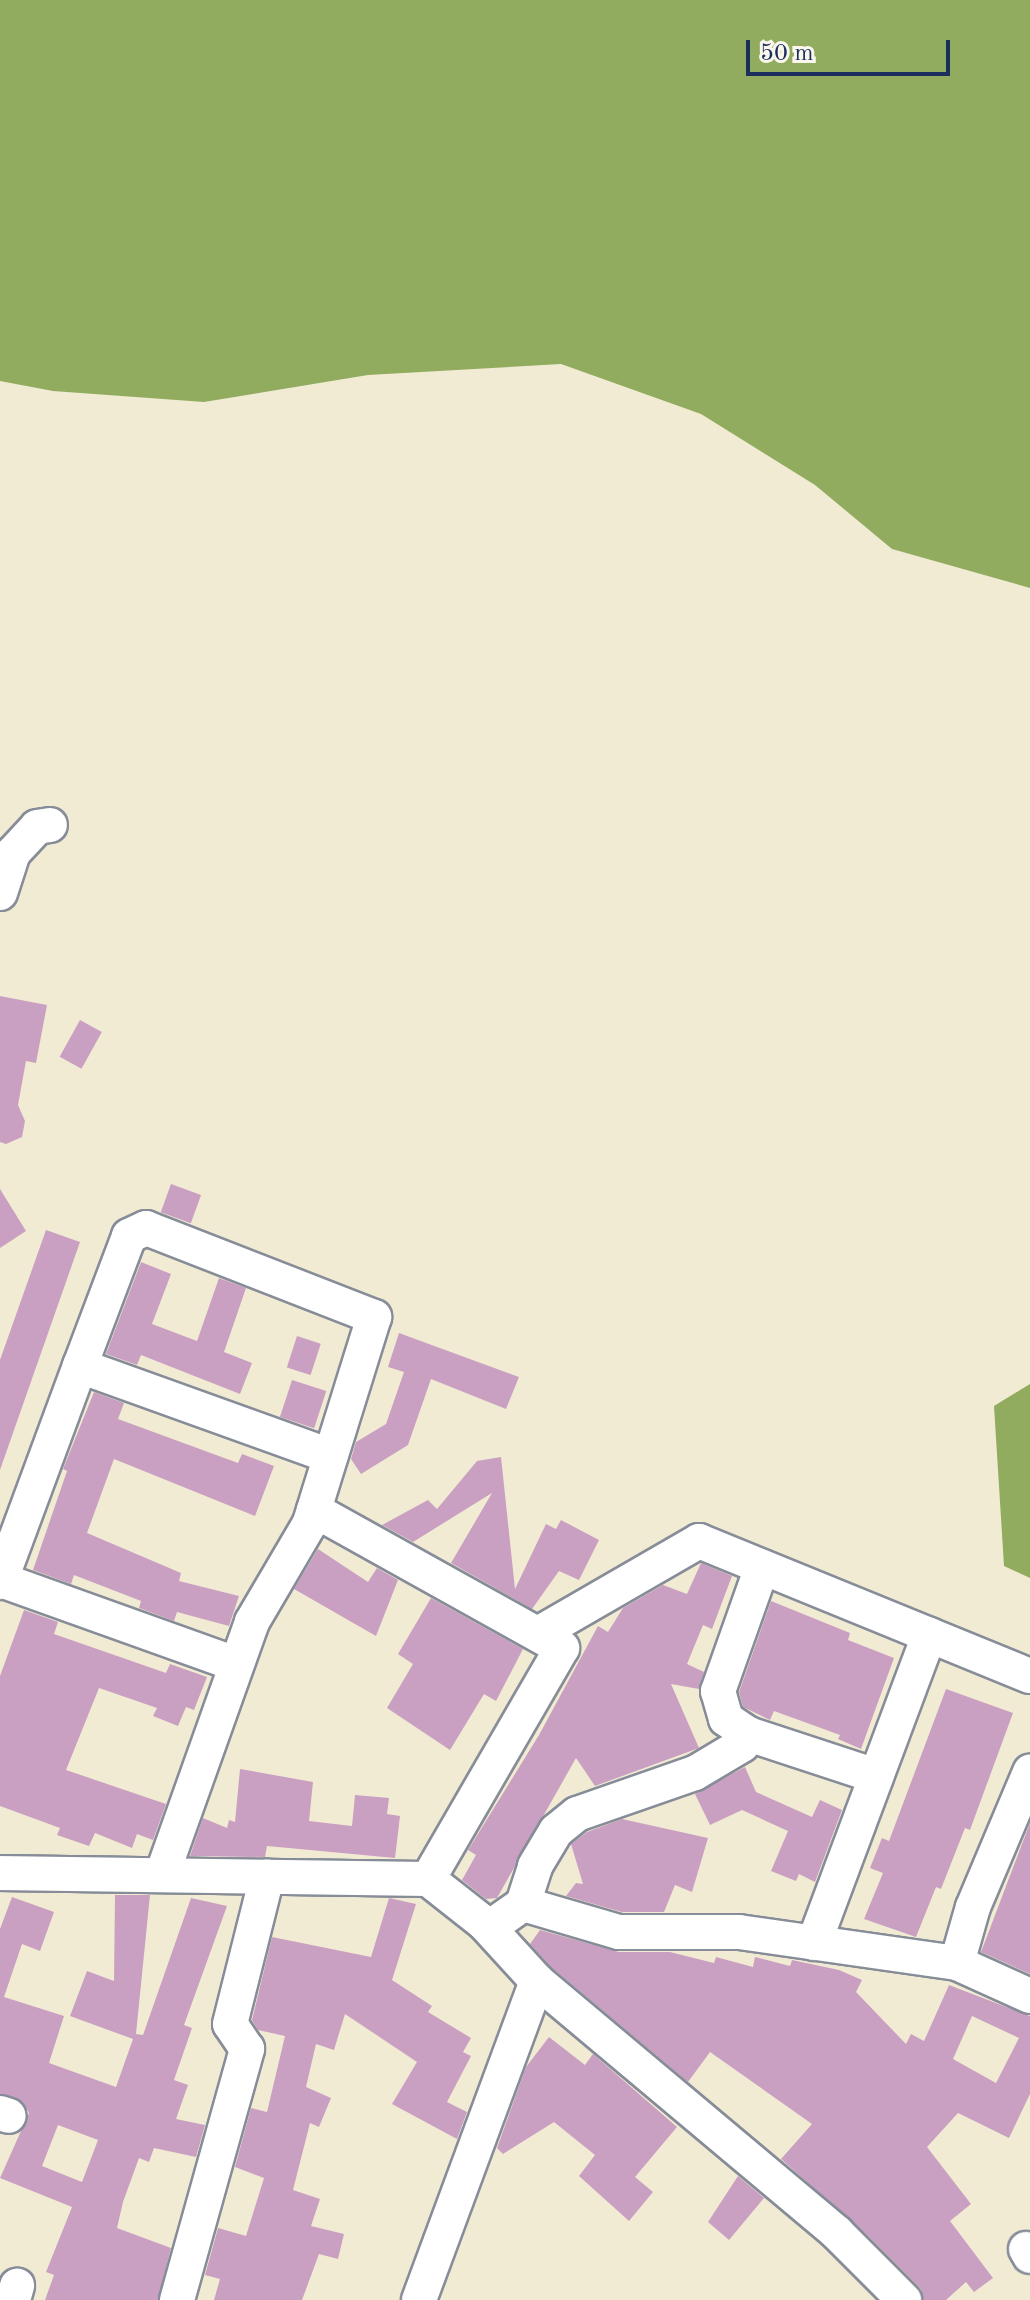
<!DOCTYPE html>
<style>
body{margin:0}
#map{position:relative;width:1030px;height:2300px;overflow:hidden;background:#f2ebd3;font-family:"Old Standard TT",serif}
div>[style]{position:absolute}
.forest>*{inset:0;background:#92ac5f}
.building>*{inset:0;background:#caa0c2;transform-origin:0 0}
.roads{filter:drop-shadow(2px 0 #868d98) drop-shadow(-2px 0 #868d98) drop-shadow(0 2px #868d98) drop-shadow(0 -2px #868d98)}
.minor>*{height:34px;margin:-17px;padding:0 17px;transform-origin:17px;border-radius:17px;background:#fff}
span{translate:-50% -50%;white-space:nowrap;text-align:center;line-height:1.15;-webkit-text-stroke:6px #fbf7ec;paint-order:stroke}
.scale{position:absolute;left:746px;top:40px;width:204px;height:36px;box-sizing:border-box;border:4px solid #1b2f5e;border-top:0;padding-left:10px;font-size:24px;line-height:28px;white-space:nowrap;color:#1b2f5e;-webkit-text-stroke:6px #fbf7ec;paint-order:stroke}
</style>
<div id="map">
<div class="forest">
<i style="clip-path:polygon(0 0,1030px 0,1030px 588px,892px 549px,815px 485px,701px 414px,561px 364px,368px 375px,204px 402px,53px 391px,0 381px)"></i>
<i style="clip-path:polygon(1030px 1384px,1030px 1578px,1004px 1566px,994px 1406px)"></i>
</div>
<div class="building">
<i style="clip-path:polygon(0 996px,47px 1005px,36px 1063px,26px 1061px,18px 1105px,25px 1121px,22px 1137px,6px 1144px,0 1142px)"></i>
<i style="left:80px;top:1020px;width:25px;height:42px;rotate:29deg"></i>
<i style="left:171px;top:1184px;width:32px;height:30px;rotate:20deg"></i>
<i style="clip-path:polygon(0 1189px,26px 1231px,0 1248px)"></i>
<i style="clip-path:polygon(46px 1230px,80px 1242px,0 1470px,0 1360px)"></i>
<i style="clip-path:polygon(141px 1262px,171px 1274px,152px 1324px,197px 1341px,219px 1278px,246px 1288px,224px 1352px,252px 1363px,240px 1394px,141px 1355px,137px 1365px,106px 1354px)"></i>
<i style="clip-path:polygon(399px 1333px,519px 1377px,506px 1409px,431px 1379px,408px 1445px,361px 1474px,351px 1459px,356px 1442px,386px 1424px,404px 1372px,388px 1367px)"></i>
<i style="left:297px;top:1336px;width:25px;height:33px;rotate:18deg"></i>
<i style="left:292px;top:1380px;width:36px;height:39px;rotate:18deg"></i>
<i style="clip-path:polygon(94px 1392px,124px 1403px,118px 1419px,238px 1463px,242px 1454px,274px 1466px,255px 1516px,114px 1459px,87px 1533px,181px 1573px,179px 1581px,239px 1596px,229px 1626px,177px 1612px,174px 1621px,139px 1608px,141px 1601px,74px 1575px,71px 1584px,33px 1570px,67px 1471px,63px 1469px)"></i>
<i style="clip-path:polygon(501px 1457px,515px 1589px,546px 1524px,556px 1529px,561px 1520px,599px 1540px,579px 1580px,559px 1571px,532px 1609px,451px 1563px,492px 1493px,413px 1542px,382px 1525px,428px 1500px,437px 1509px,477px 1461px)"></i>
<i style="clip-path:polygon(318px 1549px,368px 1582px,377px 1568px,398px 1580px,376px 1636px,294px 1589px)"></i>
<i style="clip-path:polygon(701px 1563px,732px 1576px,712px 1629px,703px 1625px,687px 1664px,704px 1672px,699px 1689px,671px 1684px,699px 1748px,595px 1786px,576px 1758px,497px 1898px,486px 1899px,462px 1880px,476px 1855px,468px 1850px,539px 1735px,598px 1626px,608px 1632px,623px 1608px,663px 1585px,687px 1594px)"></i>
<i style="clip-path:polygon(431px 1598px,523px 1649px,496px 1701px,484px 1694px,450px 1750px,387px 1708px,413px 1664px,398px 1654px)"></i>
<i style="clip-path:polygon(771px 1601px,850px 1633px,848px 1640px,894px 1658px,861px 1749px,838px 1739px,840px 1735px,774px 1711px,770px 1720px,743px 1707px,739px 1692px)"></i>
<i style="clip-path:polygon(24px 1610px,58px 1622px,54px 1634px,166px 1673px,170px 1664px,207px 1677px,194px 1710px,186px 1707px,178px 1726px,153px 1716px,157px 1708px,99px 1688px,66px 1770px,166px 1804px,153px 1840px,137px 1834px,132px 1848px,95px 1833px,89px 1846px,57px 1835px,60px 1828px,0 1806px,0 1676px)"></i>
<i style="clip-path:polygon(946px 1689px,1013px 1713px,970px 1830px,965px 1828px,941px 1889px,936px 1887px,916px 1937px,864px 1919px,883px 1873px,870px 1868px,882px 1838px,889px 1841px)"></i>
<i style="clip-path:polygon(745px 1767px,756px 1792px,812px 1817px,820px 1800px,842px 1810px,815px 1882px,799px 1874px,796px 1881px,771px 1871px,788px 1831px,742px 1810px,710px 1825px,695px 1794px)"></i>
<i style="clip-path:polygon(240px 1769px,313px 1782px,309px 1821px,352px 1826px,355px 1795px,389px 1798px,387px 1814px,400px 1816px,395px 1858px,267px 1846px,265px 1857px,190px 1856px,203px 1818px,227px 1828px,229px 1820px,235px 1822px)"></i>
<i style="clip-path:polygon(622px 1819px,708px 1838px,692px 1892px,675px 1885px,664px 1912px,622px 1912px,566px 1896px,576px 1883px,583px 1884px,571px 1844px,587px 1832px)"></i>
<i style="clip-path:polygon(1030px 1823px,1030px 1974px,981px 1952px)"></i>
<i style="clip-path:polygon(evenodd,115px 1895px,150px 1895px,136px 2034px,143px 2035px,191px 1898px,227px 1906px,184px 2025px,192px 2028px,174px 2080px,188px 2085px,176px 2119px,205px 2125px,196px 2157px,154px 2148px,149px 2162px,139px 2158px,123px 2202px,117px 2228px,171px 2248px,158px 2300px,45px 2300px,54px 2275px,46px 2272px,72px 2207px,0 2178px,29px 2113px,23px 2102px,0 2094px,0 1929px,12px 1897px,54px 1912px,40px 1951px,22px 1944px,4px 1997px,64px 2016px,49px 2063px,116px 2087px,133px 2039px,70px 2016px,87px 1971px,114px 1981px,115px 1895px,58px 2125px,98px 2140px,82px 2182px,42px 2166px,58px 2125px)"></i>
<i style="clip-path:polygon(389px 1898px,416px 1904px,392px 1980px,432px 2006px,428px 2012px,471px 2038px,463px 2052px,471px 2056px,447px 2102px,467px 2112px,457px 2139px,392px 2104px,417px 2062px,345px 2014px,334px 2050px,316px 2044px,306px 2087px,331px 2098px,319px 2127px,310px 2123px,293px 2190px,320px 2199px,311px 2226px,344px 2234px,338px 2259px,319px 2254px,302px 2300px,214px 2300px,220px 2279px,205px 2275px,218px 2228px,246px 2236px,264px 2178px,235px 2167px,251px 2108px,267px 2112px,285px 2036px,258px 2030px,252px 2020px,272px 1937px,371px 1957px)"></i>
<i style="clip-path:polygon(evenodd,540px 1930px,619px 1952px,670px 1952px,714px 1963px,716px 1957px,753px 1967px,755px 1957px,790px 1966px,792px 1960px,839px 1970px,862px 1980px,856px 1992px,906px 2044px,911px 2034px,924px 2041px,949px 1985px,1030px 2016px,1030px 2094px,1009px 2138px,958px 2113px,927px 2147px,971px 2204px,950px 2221px,993px 2278px,974px 2292px,966px 2282px,946px 2300px,923px 2300px,921px 2289px,867px 2235px,781px 2159px,812px 2124px,710px 2052px,688px 2082px,551px 1967px,530px 1944px,540px 1930px,972px 2016px,1019px 2038px,996px 2083px,953px 2059px,972px 2016px)"></i>
<i style="clip-path:polygon(549px 2037px,585px 2065px,593px 2054px,677px 2127px,635px 2177px,653px 2192px,629px 2221px,579px 2176px,595px 2155px,554px 2122px,503px 2154px,497px 2148px,526px 2067px)"></i>
<i style="clip-path:polygon(738px 2176px,764px 2198px,729px 2240px,708px 2222px)"></i>
</div>
<div class="roads">
<div class="minor">
<i style="left:0;top:893px;width:42px;rotate:-72deg"></i>
<i style="left:13px;top:853px;width:35px;rotate:-47deg"></i>
<i style="left:37px;top:827px;width:13px;rotate:-9deg"></i>
<i style="left:80px;top:1366px;width:139px;rotate:-69.3deg"></i>
<i style="left:129px;top:1236px;width:19px;rotate:-25deg"></i>
<i style="left:146px;top:1228px;width:245px;rotate:21.3deg"></i>
<i style="left:374px;top:1317px;width:216px;rotate:107.3deg"></i>
<i style="left:310px;top:1523px;width:115px;rotate:120.4deg"></i>
<i style="left:252px;top:1622px;width:265px;rotate:109.6deg"></i>
<i style="left:314px;top:1510px;width:284px;rotate:29.1deg"></i>
<i style="left:562px;top:1648px;width:267px;rotate:120.1deg"></i>
<i style="left:762px;top:1567px;width:132px;rotate:109.5deg"></i>
<i style="left:718px;top:1691px;width:29px;rotate:74deg"></i>
<i style="left:726px;top:1719px;width:27px;rotate:34deg"></i>
<i style="left:748px;top:1734px;width:135px;rotate:18.2deg"></i>
<i style="left:1px;top:1580px;width:250px;rotate:19.7deg"></i>
<i style="left:0;top:1582px;width:230px;rotate:-69.7deg"></i>
<i style="left:80px;top:1366px;width:266px;rotate:19.8deg"></i>
<i style="left:538px;top:1634px;width:186px;rotate:-30deg"></i>
<i style="left:699px;top:1541px;width:357px;rotate:22.2deg"></i>
<i style="left:0;top:1873px;width:428px;rotate:0.8deg"></i>
<i style="left:428px;top:1879px;width:71px;rotate:38.2deg"></i>
<i style="left:484px;top:1923px;width:79px;rotate:47.6deg"></i>
<i style="left:537px;top:1981px;width:392px;rotate:40deg"></i>
<i style="left:837px;top:2233px;width:95px;rotate:45deg"></i>
<i style="left:523px;top:1904px;width:40px;rotate:-72deg"></i>
<i style="left:535px;top:1866px;width:41px;rotate:-59deg"></i>
<i style="left:556px;top:1831px;width:27px;rotate:-39deg"></i>
<i style="left:577px;top:1814px;width:125px;rotate:-19.2deg"></i>
<i style="left:695px;top:1773px;width:55px;rotate:-30.8deg"></i>
<i style="left:742px;top:1745px;width:13px;rotate:-61deg"></i>
<i style="left:489px;top:1928px;width:42px;rotate:-35.2deg"></i>
<i style="left:523px;top:1904px;width:100px;rotate:16.3deg"></i>
<i style="left:619px;top:1932px;width:120px"></i>
<i style="left:739px;top:1932px;width:220px;rotate:8.1deg"></i>
<i style="left:957px;top:1963px;width:80px;rotate:24.3deg"></i>
<i style="left:814px;top:1943px;width:329px;rotate:-69.5deg"></i>
<i style="left:957px;top:1963px;width:58px;rotate:-74.1deg"></i>
<i style="left:973px;top:1907px;width:147px;rotate:-67.1deg"></i>
<i style="left:0;top:2113px;width:9px;rotate:18deg"></i>
<i style="left:1026px;top:2249px;width:8px;rotate:60deg"></i>
<i style="left:13px;top:2300px;width:15px;rotate:-74deg"></i>
<i style="left:177px;top:2300px;width:261px;rotate:-74.4deg"></i>
<i style="left:247px;top:2049px;width:30px;rotate:-124deg"></i>
<i style="left:230px;top:2024px;width:152px;rotate:-75.9deg"></i>
<i style="left:419px;top:2300px;width:340px;rotate:-69.7deg"></i>
</div>
</div>
<div class="scale">50 m</div>
</div>
